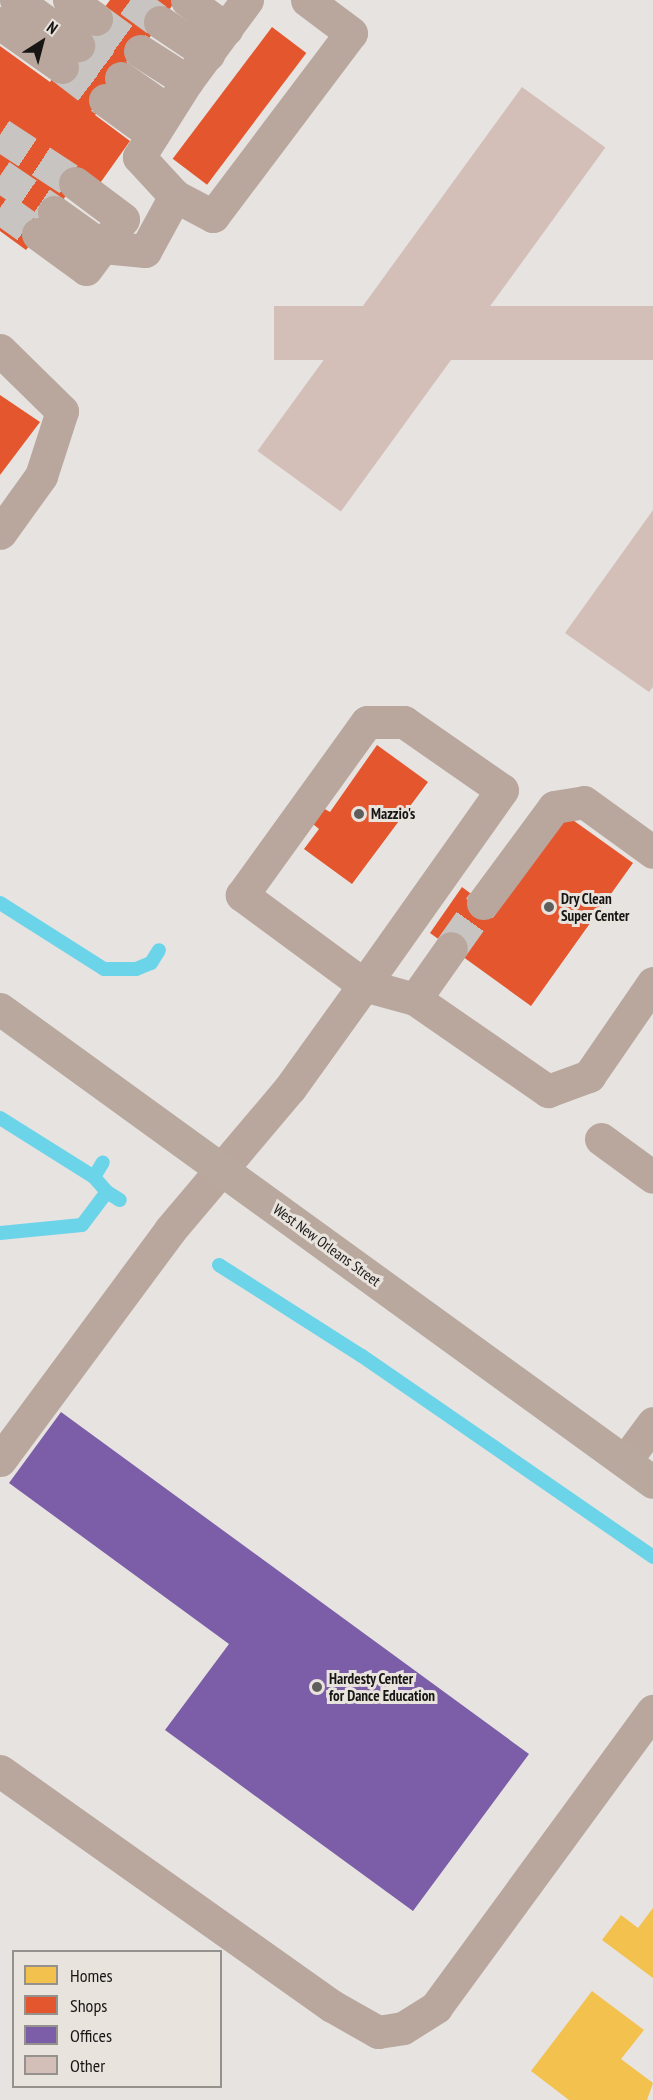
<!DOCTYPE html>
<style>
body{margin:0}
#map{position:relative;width:653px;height:2100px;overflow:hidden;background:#e6e3e1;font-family:"PT Sans Narrow",sans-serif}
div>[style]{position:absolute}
.homes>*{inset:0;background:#f2c14e}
.shops>*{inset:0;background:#e4572e;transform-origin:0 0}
.offices>*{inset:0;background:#7b5ea7}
.stream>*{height:14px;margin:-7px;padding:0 7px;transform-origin:7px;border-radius:7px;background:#6bd4e9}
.building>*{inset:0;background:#d3bfb8;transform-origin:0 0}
.minor-tunnel>*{height:33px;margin-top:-16.5px;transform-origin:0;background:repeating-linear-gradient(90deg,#c7c4c2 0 33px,transparent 0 49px)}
.minor>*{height:33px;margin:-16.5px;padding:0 16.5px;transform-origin:16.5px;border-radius:16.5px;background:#b9a79d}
.major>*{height:33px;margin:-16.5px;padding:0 16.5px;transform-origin:16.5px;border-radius:16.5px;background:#b8a89e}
.dots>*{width:16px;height:16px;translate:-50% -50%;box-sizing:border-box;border:3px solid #e9e3de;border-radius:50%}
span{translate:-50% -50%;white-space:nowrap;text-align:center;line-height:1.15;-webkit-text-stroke:6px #e9e3de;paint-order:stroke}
.poi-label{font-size:15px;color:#181614;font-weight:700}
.left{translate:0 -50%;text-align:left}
.street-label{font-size:15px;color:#181614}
.legend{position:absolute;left:12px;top:1950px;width:210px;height:138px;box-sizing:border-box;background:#e9e3de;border:2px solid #95918d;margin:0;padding:8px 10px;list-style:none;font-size:18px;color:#181614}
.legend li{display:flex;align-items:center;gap:12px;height:30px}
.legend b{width:30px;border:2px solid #95918d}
.north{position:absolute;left:12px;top:12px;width:60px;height:60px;-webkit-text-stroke:4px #e9e3de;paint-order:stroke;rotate:36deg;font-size:16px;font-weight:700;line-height:24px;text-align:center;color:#181614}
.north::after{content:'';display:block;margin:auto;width:21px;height:27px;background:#181614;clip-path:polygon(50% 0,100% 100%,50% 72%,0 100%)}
</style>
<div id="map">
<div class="homes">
<i style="clip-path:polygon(653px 1908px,653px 1978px,602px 1940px,621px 1915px,638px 1928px)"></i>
<i style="clip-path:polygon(592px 1991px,644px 2030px,621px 2059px,653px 2083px,647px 2100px,569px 2100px,531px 2071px)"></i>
</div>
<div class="shops">
<i style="clip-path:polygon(110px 0,176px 0,95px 115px,130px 141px,98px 186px,82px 174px,26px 250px,0 231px,0 46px,50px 82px)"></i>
<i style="left:272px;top:27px;width:43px;height:165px;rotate:37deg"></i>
<i style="clip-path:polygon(0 395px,40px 422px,0 475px)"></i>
<i style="clip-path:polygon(377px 745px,428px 782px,352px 884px,304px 849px,319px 829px,313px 824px,323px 808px,330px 812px)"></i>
<i style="clip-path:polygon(563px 813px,633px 863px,531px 1006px,430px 933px,462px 887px,494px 911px)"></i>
</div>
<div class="offices">
<i style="clip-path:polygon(61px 1412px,529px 1754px,413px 1911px,165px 1730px,229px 1644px,9px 1483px)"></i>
</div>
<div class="stream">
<i style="left:0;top:903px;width:123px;rotate:32.4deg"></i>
<i style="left:104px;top:969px;width:32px"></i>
<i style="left:136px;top:969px;width:16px;rotate:-22deg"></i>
<i style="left:151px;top:963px;width:15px;rotate:-58deg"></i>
<i style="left:0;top:1118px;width:111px;rotate:32.1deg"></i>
<i style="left:107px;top:1192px;width:15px;rotate:32deg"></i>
<i style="left:0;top:1233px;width:82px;rotate:-5.6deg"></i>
<i style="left:82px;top:1225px;width:41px;rotate:-52.9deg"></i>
<i style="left:107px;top:1192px;width:20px;rotate:-131deg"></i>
<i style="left:94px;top:1177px;width:17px;rotate:-59deg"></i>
<i style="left:219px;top:1265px;width:169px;rotate:32.5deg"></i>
<i style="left:362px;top:1356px;width:354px;rotate:34.6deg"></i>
</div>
<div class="building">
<i style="left:522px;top:87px;width:103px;height:450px;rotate:36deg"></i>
<i style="left:653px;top:306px;width:54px;height:379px;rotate:90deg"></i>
<i style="clip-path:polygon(653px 510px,653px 687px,649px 692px,565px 633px)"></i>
</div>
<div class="minor-tunnel">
<i style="left:130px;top:0;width:37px;rotate:36deg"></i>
<i style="left:96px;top:19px;width:54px;rotate:36deg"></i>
<i style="left:78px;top:45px;width:54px;rotate:37.5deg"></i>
<i style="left:62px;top:67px;width:54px;rotate:37.5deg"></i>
<i style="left:0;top:134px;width:90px;rotate:33.2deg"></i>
<i style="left:0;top:175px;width:65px;rotate:34.4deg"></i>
<i style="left:0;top:207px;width:47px;rotate:35.4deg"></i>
<i style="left:451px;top:948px;width:55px;rotate:-54.6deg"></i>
</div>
<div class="minor">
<i style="left:16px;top:0;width:77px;rotate:36deg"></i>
<i style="left:69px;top:0;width:33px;rotate:35deg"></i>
<i style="left:187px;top:0;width:49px;rotate:36.6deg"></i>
<i style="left:247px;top:0;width:101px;rotate:126.5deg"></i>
<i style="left:187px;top:81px;width:90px;rotate:122.3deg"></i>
<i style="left:139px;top:157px;width:53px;rotate:47.3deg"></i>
<i style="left:175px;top:196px;width:43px;rotate:27.8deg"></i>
<i style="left:213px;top:216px;width:229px;rotate:-53deg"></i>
<i style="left:351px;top:33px;width:55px;rotate:-143.1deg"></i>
<i style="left:160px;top:22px;width:58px;rotate:33.7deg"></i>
<i style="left:0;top:23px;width:76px;rotate:35.4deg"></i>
<i style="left:140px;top:51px;width:56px;rotate:32.6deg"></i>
<i style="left:121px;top:78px;width:56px;rotate:34.8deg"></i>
<i style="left:105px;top:100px;width:59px;rotate:36.1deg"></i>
<i style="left:54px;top:212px;width:60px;rotate:35.5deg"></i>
<i style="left:103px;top:247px;width:42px;rotate:5.4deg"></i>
<i style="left:145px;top:251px;width:63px;rotate:-61.4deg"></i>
<i style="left:38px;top:234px;width:59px;rotate:36.1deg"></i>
<i style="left:86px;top:269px;width:62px;rotate:-53.5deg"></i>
<i style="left:123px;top:219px;width:60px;rotate:-143.1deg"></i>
<i style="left:0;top:350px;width:87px;rotate:44.5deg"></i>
<i style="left:62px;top:411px;width:68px;rotate:107.9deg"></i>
<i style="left:41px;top:476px;width:70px;rotate:125.7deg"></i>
<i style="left:483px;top:903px;width:119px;rotate:-53.5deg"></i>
<i style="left:554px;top:807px;width:30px;rotate:-9deg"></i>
<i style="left:584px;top:802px;width:85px;rotate:35.9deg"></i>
<i style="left:415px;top:999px;width:62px;rotate:-54.8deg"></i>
<i style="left:601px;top:1139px;width:64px;rotate:36.2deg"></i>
<i style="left:0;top:1460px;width:286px;rotate:-53.5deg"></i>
<i style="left:170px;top:1230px;width:186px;rotate:-49.8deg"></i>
<i style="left:290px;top:1088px;width:127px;rotate:-54.3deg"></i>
<i style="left:364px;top:985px;width:152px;rotate:-143.6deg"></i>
<i style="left:242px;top:895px;width:213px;rotate:-54.2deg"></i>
<i style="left:367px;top:722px;width:37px"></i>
<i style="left:404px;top:722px;width:119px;rotate:34.8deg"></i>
<i style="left:502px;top:790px;width:239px;rotate:125.3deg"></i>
<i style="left:364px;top:985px;width:53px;rotate:15.4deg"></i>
<i style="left:415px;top:999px;width:162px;rotate:34.7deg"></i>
<i style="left:548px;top:1091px;width:44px;rotate:-20.1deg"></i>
<i style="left:589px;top:1076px;width:113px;rotate:-55.5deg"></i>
<i style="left:625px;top:1461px;width:47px;rotate:-53.6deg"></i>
<i style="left:0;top:1771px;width:407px;rotate:35.3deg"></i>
<i style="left:332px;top:2006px;width:53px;rotate:29.5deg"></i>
<i style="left:378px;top:2032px;width:25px;rotate:-9deg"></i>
<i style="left:403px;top:2028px;width:39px;rotate:-32deg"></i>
<i style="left:436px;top:2007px;width:367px;rotate:-53.8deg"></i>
</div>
<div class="major">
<i style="left:0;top:1009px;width:806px;rotate:35.92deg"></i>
</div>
<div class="dots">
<i style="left:359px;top:814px;background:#605e5c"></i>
<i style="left:549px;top:907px;background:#605e5c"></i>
<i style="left:317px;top:1687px;background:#605e5c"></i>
</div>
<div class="poi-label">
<span class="left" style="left:371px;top:814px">Mazzio's</span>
<span class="left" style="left:561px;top:907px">Dry Clean<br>Super Center</span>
<span class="left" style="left:329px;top:1687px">Hardesty Center<br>for Dance Education</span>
</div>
<div class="street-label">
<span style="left:327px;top:1245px;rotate:36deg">West New Orleans Street</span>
</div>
<ul class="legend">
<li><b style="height:16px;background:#f2c14e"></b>Homes</li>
<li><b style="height:16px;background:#e4572e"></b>Shops</li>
<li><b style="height:16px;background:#7b5ea7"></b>Offices</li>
<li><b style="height:16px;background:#d3bfb8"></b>Other</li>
</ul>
<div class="north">N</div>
</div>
